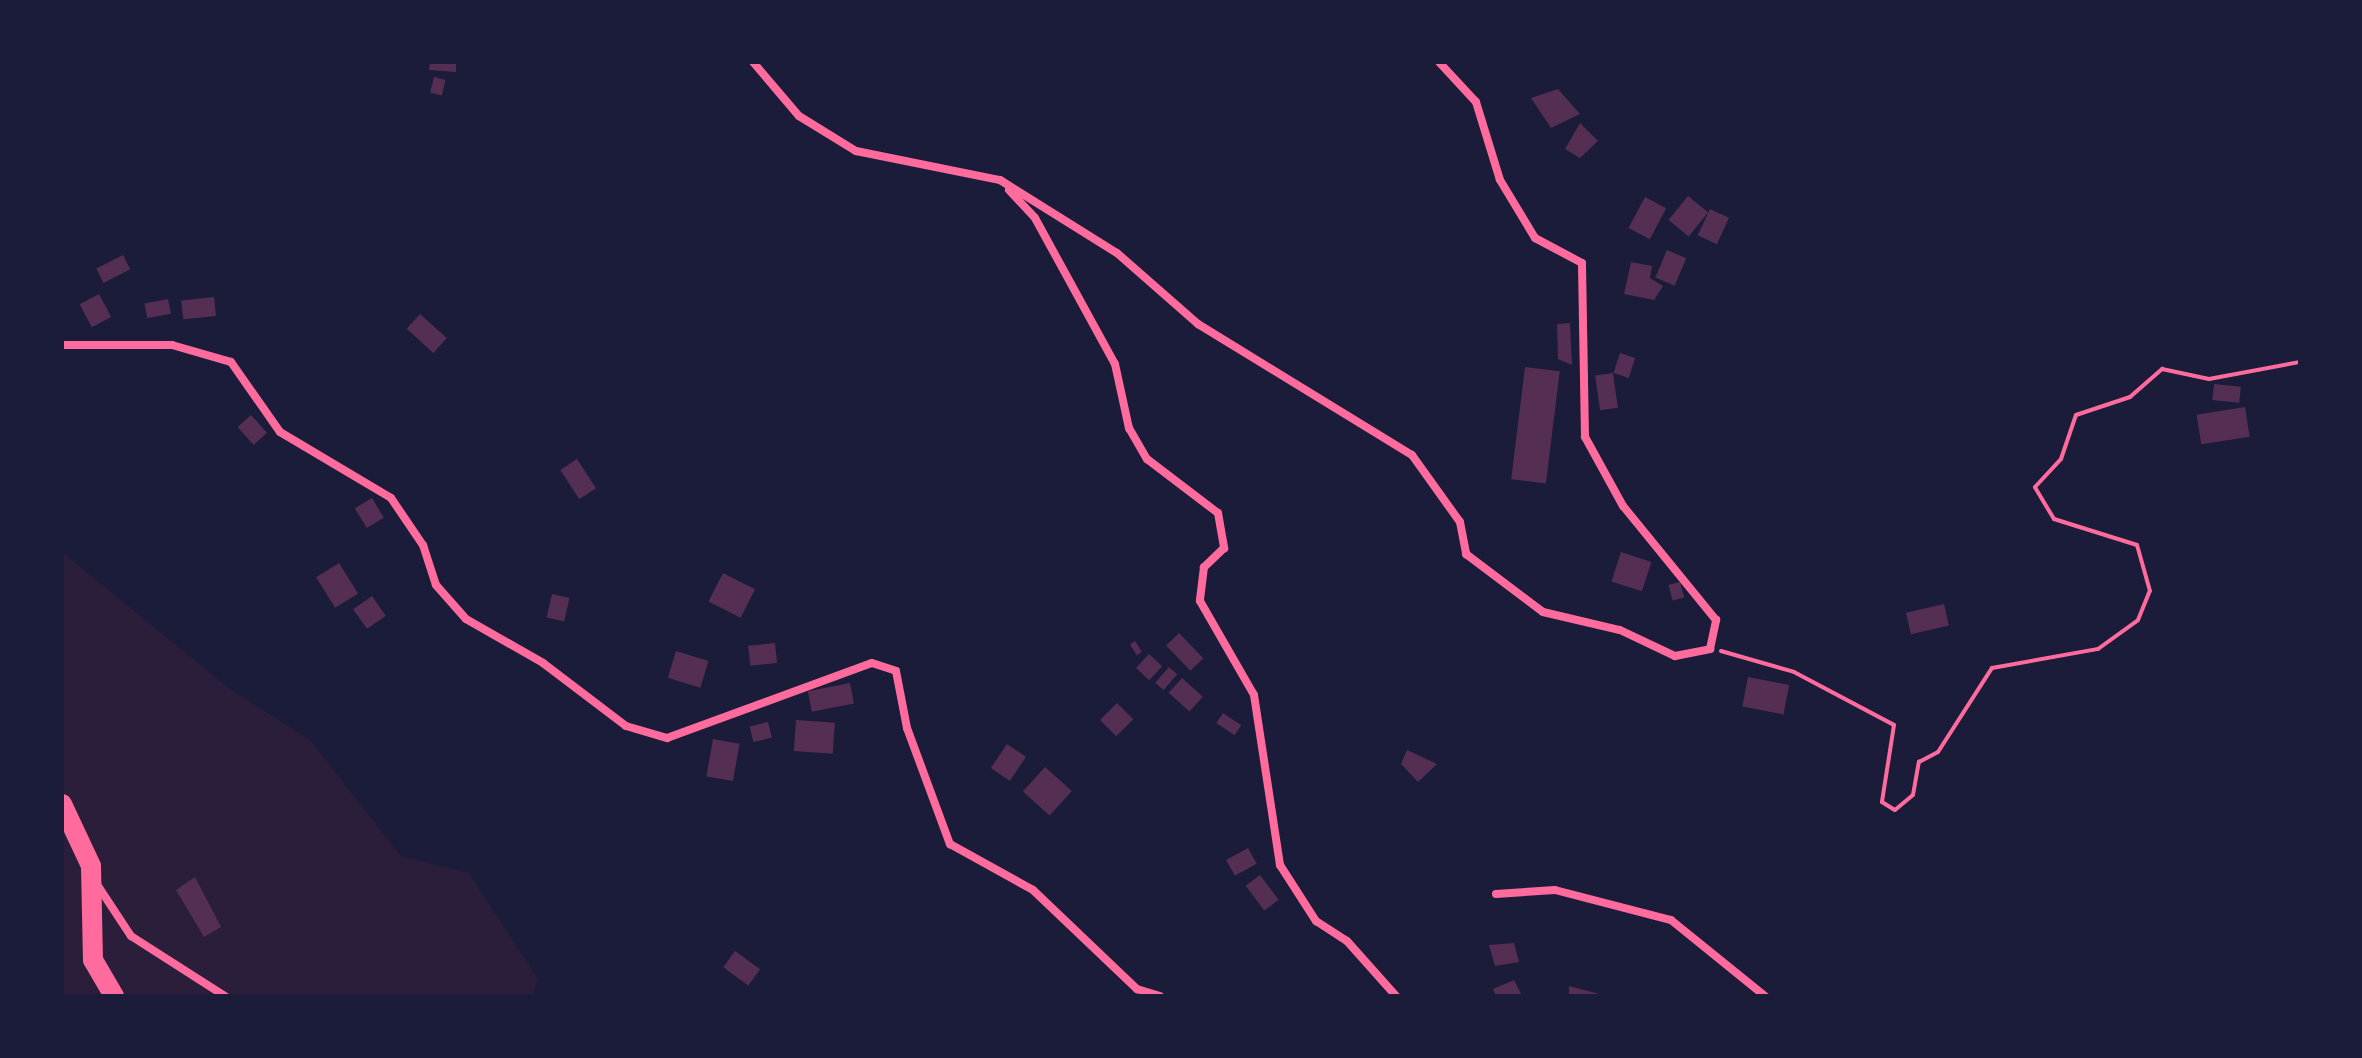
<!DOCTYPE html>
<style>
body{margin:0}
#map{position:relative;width:2362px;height:1058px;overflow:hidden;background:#1b1b3a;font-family:Arial,sans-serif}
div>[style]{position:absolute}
.green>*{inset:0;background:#2a1e3b}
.building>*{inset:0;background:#542f53;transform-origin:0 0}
.path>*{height:4px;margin:-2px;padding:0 2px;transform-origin:2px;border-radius:2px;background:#ff6b9d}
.minor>*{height:8px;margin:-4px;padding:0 4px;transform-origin:4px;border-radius:4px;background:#ff6b9d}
.primary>*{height:20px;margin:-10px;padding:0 10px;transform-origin:10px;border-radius:10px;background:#ff6b9d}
span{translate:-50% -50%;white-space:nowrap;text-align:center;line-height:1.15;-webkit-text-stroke:8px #1b1b3a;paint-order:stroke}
.frame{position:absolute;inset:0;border:64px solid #1b1b3a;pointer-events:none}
</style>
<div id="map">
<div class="green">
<i style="clip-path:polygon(62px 552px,230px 689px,310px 740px,401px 856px,469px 873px,538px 979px,533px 996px,62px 996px)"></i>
</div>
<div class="building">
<i style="clip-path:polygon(430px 62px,456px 62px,456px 72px,429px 70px)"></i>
<i style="left:434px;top:77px;width:12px;height:16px;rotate:14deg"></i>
<i style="clip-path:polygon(1558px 89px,1580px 114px,1551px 128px,1531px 98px)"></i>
<i style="clip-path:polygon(1580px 123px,1598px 141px,1580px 158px,1565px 149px)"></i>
<i style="left:1688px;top:196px;width:26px;height:31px;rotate:39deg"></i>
<i style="left:1645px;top:197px;width:24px;height:35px;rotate:28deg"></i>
<i style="left:1710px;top:209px;width:21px;height:29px;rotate:25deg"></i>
<i style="left:1667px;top:250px;width:21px;height:30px;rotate:23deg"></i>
<i style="left:123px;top:255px;width:16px;height:30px;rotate:63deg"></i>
<i style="clip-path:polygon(1631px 262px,1652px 266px,1650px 278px,1663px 286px,1654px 300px,1624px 294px)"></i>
<i style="left:99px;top:294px;width:26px;height:22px;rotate:62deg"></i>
<i style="left:214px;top:297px;width:19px;height:33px;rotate:84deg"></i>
<i style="left:168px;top:299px;width:15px;height:24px;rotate:79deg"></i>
<i style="left:420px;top:314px;width:36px;height:20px;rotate:42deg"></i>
<i style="clip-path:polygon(1570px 323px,1572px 365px,1558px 359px,1557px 324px)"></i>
<i style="left:1620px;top:353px;width:16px;height:21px;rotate:18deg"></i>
<i style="left:1525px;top:367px;width:35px;height:113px;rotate:7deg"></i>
<i style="left:1613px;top:373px;width:35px;height:18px;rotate:82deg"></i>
<i style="left:2214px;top:384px;width:27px;height:16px;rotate:6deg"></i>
<i style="left:2245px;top:407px;width:30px;height:49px;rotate:81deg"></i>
<i style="left:251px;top:415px;width:24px;height:18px;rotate:48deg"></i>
<i style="left:577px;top:459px;width:35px;height:20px;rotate:57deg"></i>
<i style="left:372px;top:498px;width:23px;height:20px;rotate:59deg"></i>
<i style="left:1621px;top:552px;width:32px;height:31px;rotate:18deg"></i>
<i style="left:339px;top:563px;width:36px;height:27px;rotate:58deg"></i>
<i style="left:723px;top:573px;width:36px;height:32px;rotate:27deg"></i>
<i style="left:1680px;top:582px;width:16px;height:12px;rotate:75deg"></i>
<i style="left:552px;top:594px;width:18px;height:24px;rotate:13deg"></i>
<i style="left:372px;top:596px;width:24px;height:23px;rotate:55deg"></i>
<i style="left:1944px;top:604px;width:22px;height:39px;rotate:77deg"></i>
<i style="left:1179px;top:633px;width:35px;height:18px;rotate:46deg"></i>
<i style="left:1135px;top:641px;width:13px;height:6px;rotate:58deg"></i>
<i style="left:775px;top:643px;width:20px;height:27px;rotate:84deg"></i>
<i style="left:676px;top:651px;width:34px;height:28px;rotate:17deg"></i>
<i style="left:1149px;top:654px;width:18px;height:19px;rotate:43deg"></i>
<i style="left:1169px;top:667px;width:11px;height:21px;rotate:41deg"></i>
<i style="left:1748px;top:677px;width:42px;height:30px;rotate:11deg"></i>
<i style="left:1182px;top:678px;width:28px;height:20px;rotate:42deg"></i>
<i style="left:850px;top:683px;width:21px;height:43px;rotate:79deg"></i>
<i style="left:1117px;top:703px;width:23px;height:24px;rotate:45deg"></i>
<i style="left:1223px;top:713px;width:22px;height:12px;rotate:34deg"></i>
<i style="left:796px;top:720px;width:39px;height:31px;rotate:4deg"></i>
<i style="left:768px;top:722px;width:16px;height:19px;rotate:76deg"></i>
<i style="left:713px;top:739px;width:27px;height:38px;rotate:10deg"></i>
<i style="left:1007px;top:744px;width:23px;height:29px;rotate:34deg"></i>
<i style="clip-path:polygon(1407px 750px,1437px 764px,1418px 782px,1401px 764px)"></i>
<i style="left:1045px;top:767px;width:36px;height:33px;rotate:42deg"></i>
<i style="left:1248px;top:848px;width:18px;height:25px;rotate:61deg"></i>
<i style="left:1260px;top:875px;width:31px;height:18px;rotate:53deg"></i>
<i style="clip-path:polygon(195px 877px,221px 927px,204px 937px,176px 890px)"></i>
<i style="clip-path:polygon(1514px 943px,1519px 962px,1495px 966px,1489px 945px)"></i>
<i style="left:735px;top:951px;width:31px;height:20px;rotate:36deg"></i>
<i style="clip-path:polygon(1514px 980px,1522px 996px,1496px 996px,1493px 989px)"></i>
<i style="clip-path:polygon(1569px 986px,1603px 995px,1603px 996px,1569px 996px)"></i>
</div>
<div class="path">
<i style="left:1721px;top:651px;width:76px;rotate:16deg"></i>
<i style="left:1794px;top:672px;width:113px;rotate:27.9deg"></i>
<i style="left:1894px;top:725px;width:78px;rotate:98.9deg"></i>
<i style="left:1882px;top:802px;width:15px;rotate:32deg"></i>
<i style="left:1895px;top:810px;width:23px;rotate:-40deg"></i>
<i style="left:1913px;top:795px;width:34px;rotate:-80deg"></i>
<i style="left:1919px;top:762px;width:21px;rotate:-28deg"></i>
<i style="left:1938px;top:752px;width:100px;rotate:-57.3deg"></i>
<i style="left:1992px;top:668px;width:108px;rotate:-10.2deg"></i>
<i style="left:2098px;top:649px;width:49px;rotate:-35.9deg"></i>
<i style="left:2138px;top:620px;width:31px;rotate:-68deg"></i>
<i style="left:2150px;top:591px;width:48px;rotate:-105.8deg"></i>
<i style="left:2137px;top:545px;width:87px;rotate:-162.6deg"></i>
<i style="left:2054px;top:519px;width:37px;rotate:-121deg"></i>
<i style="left:2035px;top:487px;width:38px;rotate:-47deg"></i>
<i style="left:2061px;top:459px;width:46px;rotate:-71.2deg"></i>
<i style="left:2076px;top:415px;width:57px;rotate:-18.4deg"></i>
<i style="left:2130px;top:397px;width:43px;rotate:-41.2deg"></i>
<i style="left:2162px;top:369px;width:48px;rotate:12deg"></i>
<i style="left:2209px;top:379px;width:93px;rotate:-10.6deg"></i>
</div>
<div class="minor">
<i style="left:753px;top:62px;width:71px;rotate:49.6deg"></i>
<i style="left:799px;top:116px;width:67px;rotate:31.6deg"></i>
<i style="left:856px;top:151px;width:147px;rotate:11.4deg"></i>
<i style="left:1000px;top:180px;width:138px;rotate:32deg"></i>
<i style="left:1117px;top:253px;width:108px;rotate:41.2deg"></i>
<i style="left:1198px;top:324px;width:251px;rotate:31.5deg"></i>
<i style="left:1412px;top:455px;width:82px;rotate:54.4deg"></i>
<i style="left:1460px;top:522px;width:33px;rotate:79deg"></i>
<i style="left:1466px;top:554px;width:96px;rotate:37deg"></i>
<i style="left:1543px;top:612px;width:79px;rotate:13.2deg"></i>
<i style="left:1620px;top:630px;width:61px;rotate:25.3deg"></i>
<i style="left:1675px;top:656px;width:36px;rotate:-11deg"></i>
<i style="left:1710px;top:649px;width:30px;rotate:-78deg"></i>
<i style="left:1716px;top:620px;width:147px;rotate:-129.2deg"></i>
<i style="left:1623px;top:506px;width:79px;rotate:-118.8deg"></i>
<i style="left:1585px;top:437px;width:174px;rotate:-91deg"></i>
<i style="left:1582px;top:263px;width:53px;rotate:-152deg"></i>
<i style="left:1535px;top:238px;width:68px;rotate:-121.1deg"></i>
<i style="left:1500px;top:180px;width:82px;rotate:-107.1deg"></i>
<i style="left:1476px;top:102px;width:54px;rotate:-132.8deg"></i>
<i style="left:1009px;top:190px;width:38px;rotate:47deg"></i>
<i style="left:1035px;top:218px;width:166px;rotate:61.3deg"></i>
<i style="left:1115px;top:364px;width:66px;rotate:77.7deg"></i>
<i style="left:1129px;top:428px;width:36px;rotate:60deg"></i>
<i style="left:1147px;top:459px;width:89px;rotate:37.3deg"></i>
<i style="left:1218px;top:513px;width:36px;rotate:80deg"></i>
<i style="left:1224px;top:548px;width:28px;rotate:136deg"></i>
<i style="left:1204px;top:567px;width:34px;rotate:97deg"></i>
<i style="left:1200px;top:601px;width:108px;rotate:60.1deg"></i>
<i style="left:1254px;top:695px;width:172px;rotate:81.3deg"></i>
<i style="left:1280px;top:865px;width:67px;rotate:57.3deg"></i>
<i style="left:1316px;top:921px;width:37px;rotate:33deg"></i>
<i style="left:1347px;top:941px;width:74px;rotate:48.3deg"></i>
<i style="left:62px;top:345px;width:110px"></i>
<i style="left:172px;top:345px;width:61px;rotate:16.1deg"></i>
<i style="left:231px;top:362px;width:85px;rotate:55deg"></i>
<i style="left:280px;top:432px;width:129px;rotate:30.7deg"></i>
<i style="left:391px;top:498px;width:57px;rotate:55.8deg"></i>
<i style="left:423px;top:545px;width:42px;rotate:72deg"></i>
<i style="left:436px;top:585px;width:45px;rotate:48.6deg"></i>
<i style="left:466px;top:619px;width:89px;rotate:29.7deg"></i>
<i style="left:543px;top:663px;width:104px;rotate:37.2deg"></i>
<i style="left:626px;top:726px;width:43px;rotate:16.3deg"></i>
<i style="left:667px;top:738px;width:218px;rotate:-20.1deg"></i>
<i style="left:872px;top:663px;width:25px;rotate:18deg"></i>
<i style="left:896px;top:671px;width:58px;rotate:79.1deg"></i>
<i style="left:907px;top:728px;width:124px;rotate:69.7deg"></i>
<i style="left:950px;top:844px;width:95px;rotate:29deg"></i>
<i style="left:1033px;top:890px;width:144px;rotate:43.6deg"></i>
<i style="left:1137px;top:989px;width:24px;rotate:17deg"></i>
<i style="left:98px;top:886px;width:60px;rotate:56.6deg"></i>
<i style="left:131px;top:936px;width:112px;rotate:32.6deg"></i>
<i style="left:1496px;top:894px;width:59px;rotate:-3.9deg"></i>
<i style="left:1555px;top:890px;width:120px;rotate:14.5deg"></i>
<i style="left:1671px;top:920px;width:121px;rotate:39deg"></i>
</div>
<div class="primary">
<i style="left:62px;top:804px;width:68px;rotate:64.9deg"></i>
<i style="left:91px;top:866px;width:94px;rotate:88.8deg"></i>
<i style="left:93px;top:960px;width:42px;rotate:59.7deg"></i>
</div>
<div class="frame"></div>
</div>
